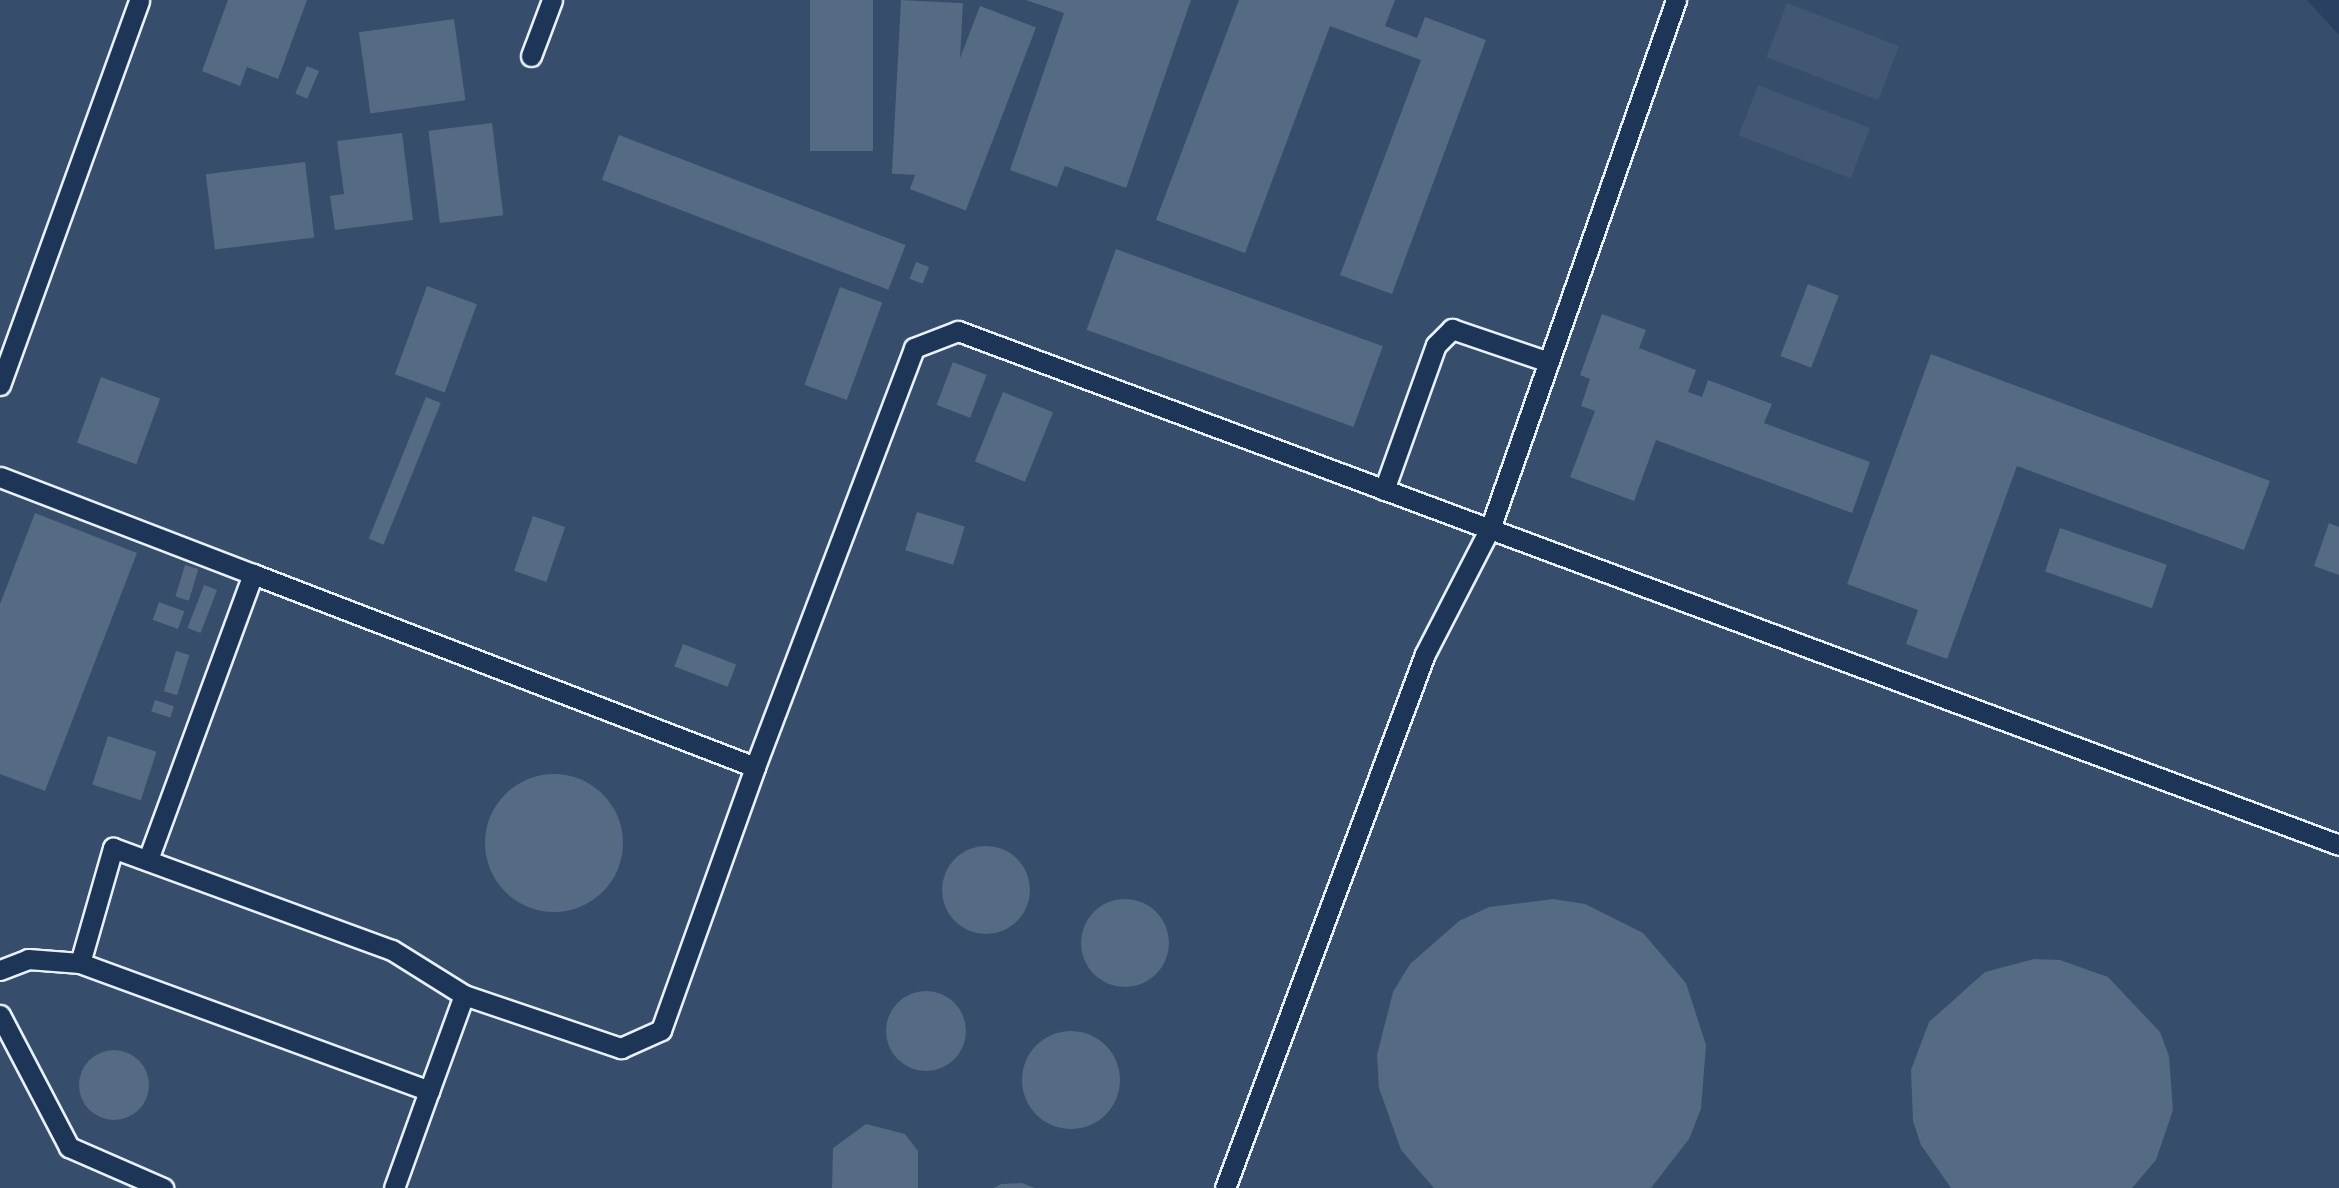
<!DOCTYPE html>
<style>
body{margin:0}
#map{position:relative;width:2339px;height:1188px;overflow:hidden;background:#294061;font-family:"Playpen Sans",sans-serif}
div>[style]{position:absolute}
.built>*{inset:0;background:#364d6b}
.green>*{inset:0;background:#415774;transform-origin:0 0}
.building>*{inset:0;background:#556a83;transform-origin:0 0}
.round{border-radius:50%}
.roads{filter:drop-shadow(2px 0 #e8f1f8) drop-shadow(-2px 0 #e8f1f8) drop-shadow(0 2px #e8f1f8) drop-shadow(0 -2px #e8f1f8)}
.lane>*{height:19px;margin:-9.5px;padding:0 9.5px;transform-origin:9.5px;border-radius:9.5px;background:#1d3557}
span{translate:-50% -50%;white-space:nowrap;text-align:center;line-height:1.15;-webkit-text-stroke:7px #1d3557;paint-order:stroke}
</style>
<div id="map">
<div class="built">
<i style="clip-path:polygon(0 0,2307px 0,2339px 35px,2339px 1188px,0 1188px)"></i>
</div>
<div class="green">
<i style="left:1787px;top:3px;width:120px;height:58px;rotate:21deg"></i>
<i style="left:1758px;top:85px;width:120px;height:54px;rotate:21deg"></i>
</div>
<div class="building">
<i style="clip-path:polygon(228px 0,307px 0,278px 79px,247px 67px,240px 86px,202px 71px)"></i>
<i style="left:810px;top:0;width:63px;height:151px"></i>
<i style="left:901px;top:0;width:62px;height:174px;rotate:3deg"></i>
<i style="clip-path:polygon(1026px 0,1191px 0,1126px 188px,1065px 166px,1057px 187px,1010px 170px,1064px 13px)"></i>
<i style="clip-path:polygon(1239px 0,1395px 0,1385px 26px,1417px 38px,1425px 17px,1486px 40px,1392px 294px,1340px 275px,1421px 60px,1330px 26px,1245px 253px,1156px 220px)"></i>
<i style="left:980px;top:6px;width:60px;height:196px;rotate:21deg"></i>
<i style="left:454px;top:19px;width:82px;height:96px;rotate:82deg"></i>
<i style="left:307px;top:66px;width:13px;height:30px;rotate:23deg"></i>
<i style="left:492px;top:123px;width:93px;height:64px;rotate:83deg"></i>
<i style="clip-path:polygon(402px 133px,413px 220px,335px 230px,330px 196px,344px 194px,337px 141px)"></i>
<i style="left:619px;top:135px;width:307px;height:48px;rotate:21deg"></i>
<i style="left:305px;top:162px;width:76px;height:100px;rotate:83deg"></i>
<i style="left:1116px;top:249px;width:284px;height:86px;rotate:20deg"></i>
<i style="left:916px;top:262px;width:14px;height:18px;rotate:21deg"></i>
<i style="left:1808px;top:284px;width:33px;height:77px;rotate:21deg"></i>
<i style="left:427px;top:286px;width:53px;height:94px;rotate:20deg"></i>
<i style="left:840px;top:287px;width:45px;height:104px;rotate:20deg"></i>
<i style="clip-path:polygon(1602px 314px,1646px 330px,1639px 348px,1696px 370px,1688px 392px,1702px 397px,1708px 380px,1772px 404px,1764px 423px,1870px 462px,1852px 513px,1656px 440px,1634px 501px,1570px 477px,1595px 411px,1581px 406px,1590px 379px,1580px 375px)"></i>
<i style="clip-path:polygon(1931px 354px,2270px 481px,2244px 550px,2017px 466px,1947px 659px,1906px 644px,1918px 610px,1847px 584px)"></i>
<i style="left:953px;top:362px;width:36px;height:46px;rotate:21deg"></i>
<i style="left:101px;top:377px;width:63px;height:70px;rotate:20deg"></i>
<i style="left:1003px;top:392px;width:54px;height:75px;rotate:22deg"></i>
<i style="left:426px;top:397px;width:16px;height:153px;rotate:22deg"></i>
<i style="left:917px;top:512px;width:50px;height:40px;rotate:17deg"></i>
<i style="clip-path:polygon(35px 513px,137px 553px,45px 791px,0 774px,0 604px)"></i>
<i style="left:533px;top:516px;width:34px;height:58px;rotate:19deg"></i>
<i style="clip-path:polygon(2329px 523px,2339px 527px,2339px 575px,2314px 566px)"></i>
<i style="left:2060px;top:528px;width:113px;height:46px;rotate:19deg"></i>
<i style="left:185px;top:565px;width:14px;height:33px;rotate:17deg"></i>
<i style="left:204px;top:585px;width:14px;height:46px;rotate:21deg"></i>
<i style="left:159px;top:602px;width:27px;height:19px;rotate:20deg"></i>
<i style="left:683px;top:644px;width:57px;height:24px;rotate:21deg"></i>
<i style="left:176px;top:651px;width:14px;height:42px;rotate:17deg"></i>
<i style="left:155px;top:700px;width:20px;height:12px;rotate:18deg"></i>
<i style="left:108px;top:736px;width:51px;height:51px;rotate:18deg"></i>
<i class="round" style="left:485px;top:774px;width:138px;height:138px"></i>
<i class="round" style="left:942px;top:846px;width:88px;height:88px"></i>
<i style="clip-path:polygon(1553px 899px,1585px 904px,1643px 933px,1686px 983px,1706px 1045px,1701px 1109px,1689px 1139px,1651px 1188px,1434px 1188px,1401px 1150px,1379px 1088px,1377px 1055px,1393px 992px,1410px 964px,1459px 921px,1489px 907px)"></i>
<i class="round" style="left:1081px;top:899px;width:88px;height:88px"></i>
<i style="clip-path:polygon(2034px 959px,2060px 960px,2108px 977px,2160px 1032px,2169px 1056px,2173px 1110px,2156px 1160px,2132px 1188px,1951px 1188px,1921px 1145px,1913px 1121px,1911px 1070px,1929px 1022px,1985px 972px)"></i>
<i class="round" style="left:886px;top:991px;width:80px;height:80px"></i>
<i class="round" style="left:1022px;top:1031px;width:98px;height:98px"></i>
<i class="round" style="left:79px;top:1050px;width:70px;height:70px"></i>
<i style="clip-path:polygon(866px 1124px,905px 1134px,918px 1151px,918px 1188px,832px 1188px,833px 1148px)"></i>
<i style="clip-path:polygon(1022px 1183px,1035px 1188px,994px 1188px,1001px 1184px)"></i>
</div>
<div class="roads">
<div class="lane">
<i style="left:531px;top:56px;width:60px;rotate:-69.4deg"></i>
<i style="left:0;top:385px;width:409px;rotate:-70.1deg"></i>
<i style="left:0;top:477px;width:271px;rotate:21deg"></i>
<i style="left:1384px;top:490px;width:154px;rotate:-70.3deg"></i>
<i style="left:1436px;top:345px;width:23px;rotate:-45deg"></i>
<i style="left:1452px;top:329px;width:102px;rotate:18.8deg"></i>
<i style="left:755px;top:767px;width:448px;rotate:-69.2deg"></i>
<i style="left:914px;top:348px;width:47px;rotate:-21.1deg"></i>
<i style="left:958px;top:331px;width:1474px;rotate:20.41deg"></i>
<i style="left:80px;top:963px;width:372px;rotate:20.1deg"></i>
<i style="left:429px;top:1091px;width:102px;rotate:-70deg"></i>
<i style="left:0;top:970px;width:30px;rotate:-21deg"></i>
<i style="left:28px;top:959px;width:52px;rotate:4.4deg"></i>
<i style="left:80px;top:963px;width:120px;rotate:-74deg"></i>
<i style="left:113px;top:848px;width:297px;rotate:20.1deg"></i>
<i style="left:392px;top:950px;width:85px;rotate:32deg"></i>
<i style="left:464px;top:995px;width:166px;rotate:18.7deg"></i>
<i style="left:621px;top:1048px;width:44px;rotate:-24.2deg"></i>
<i style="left:661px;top:1030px;width:279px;rotate:-70.3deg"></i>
<i style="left:755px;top:767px;width:538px;rotate:-158.97deg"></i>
<i style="left:253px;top:574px;width:305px;rotate:110.2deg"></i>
<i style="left:0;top:1015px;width:149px;rotate:62.4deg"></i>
<i style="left:69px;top:1147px;width:103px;rotate:23.6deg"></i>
<i style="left:394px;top:1188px;width:103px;rotate:-70.2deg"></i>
<i style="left:1225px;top:1188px;width:570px;rotate:-69.47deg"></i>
<i style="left:1425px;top:654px;width:144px;rotate:-62.7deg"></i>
<i style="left:1491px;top:526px;width:558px;rotate:-70.62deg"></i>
</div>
</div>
</div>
